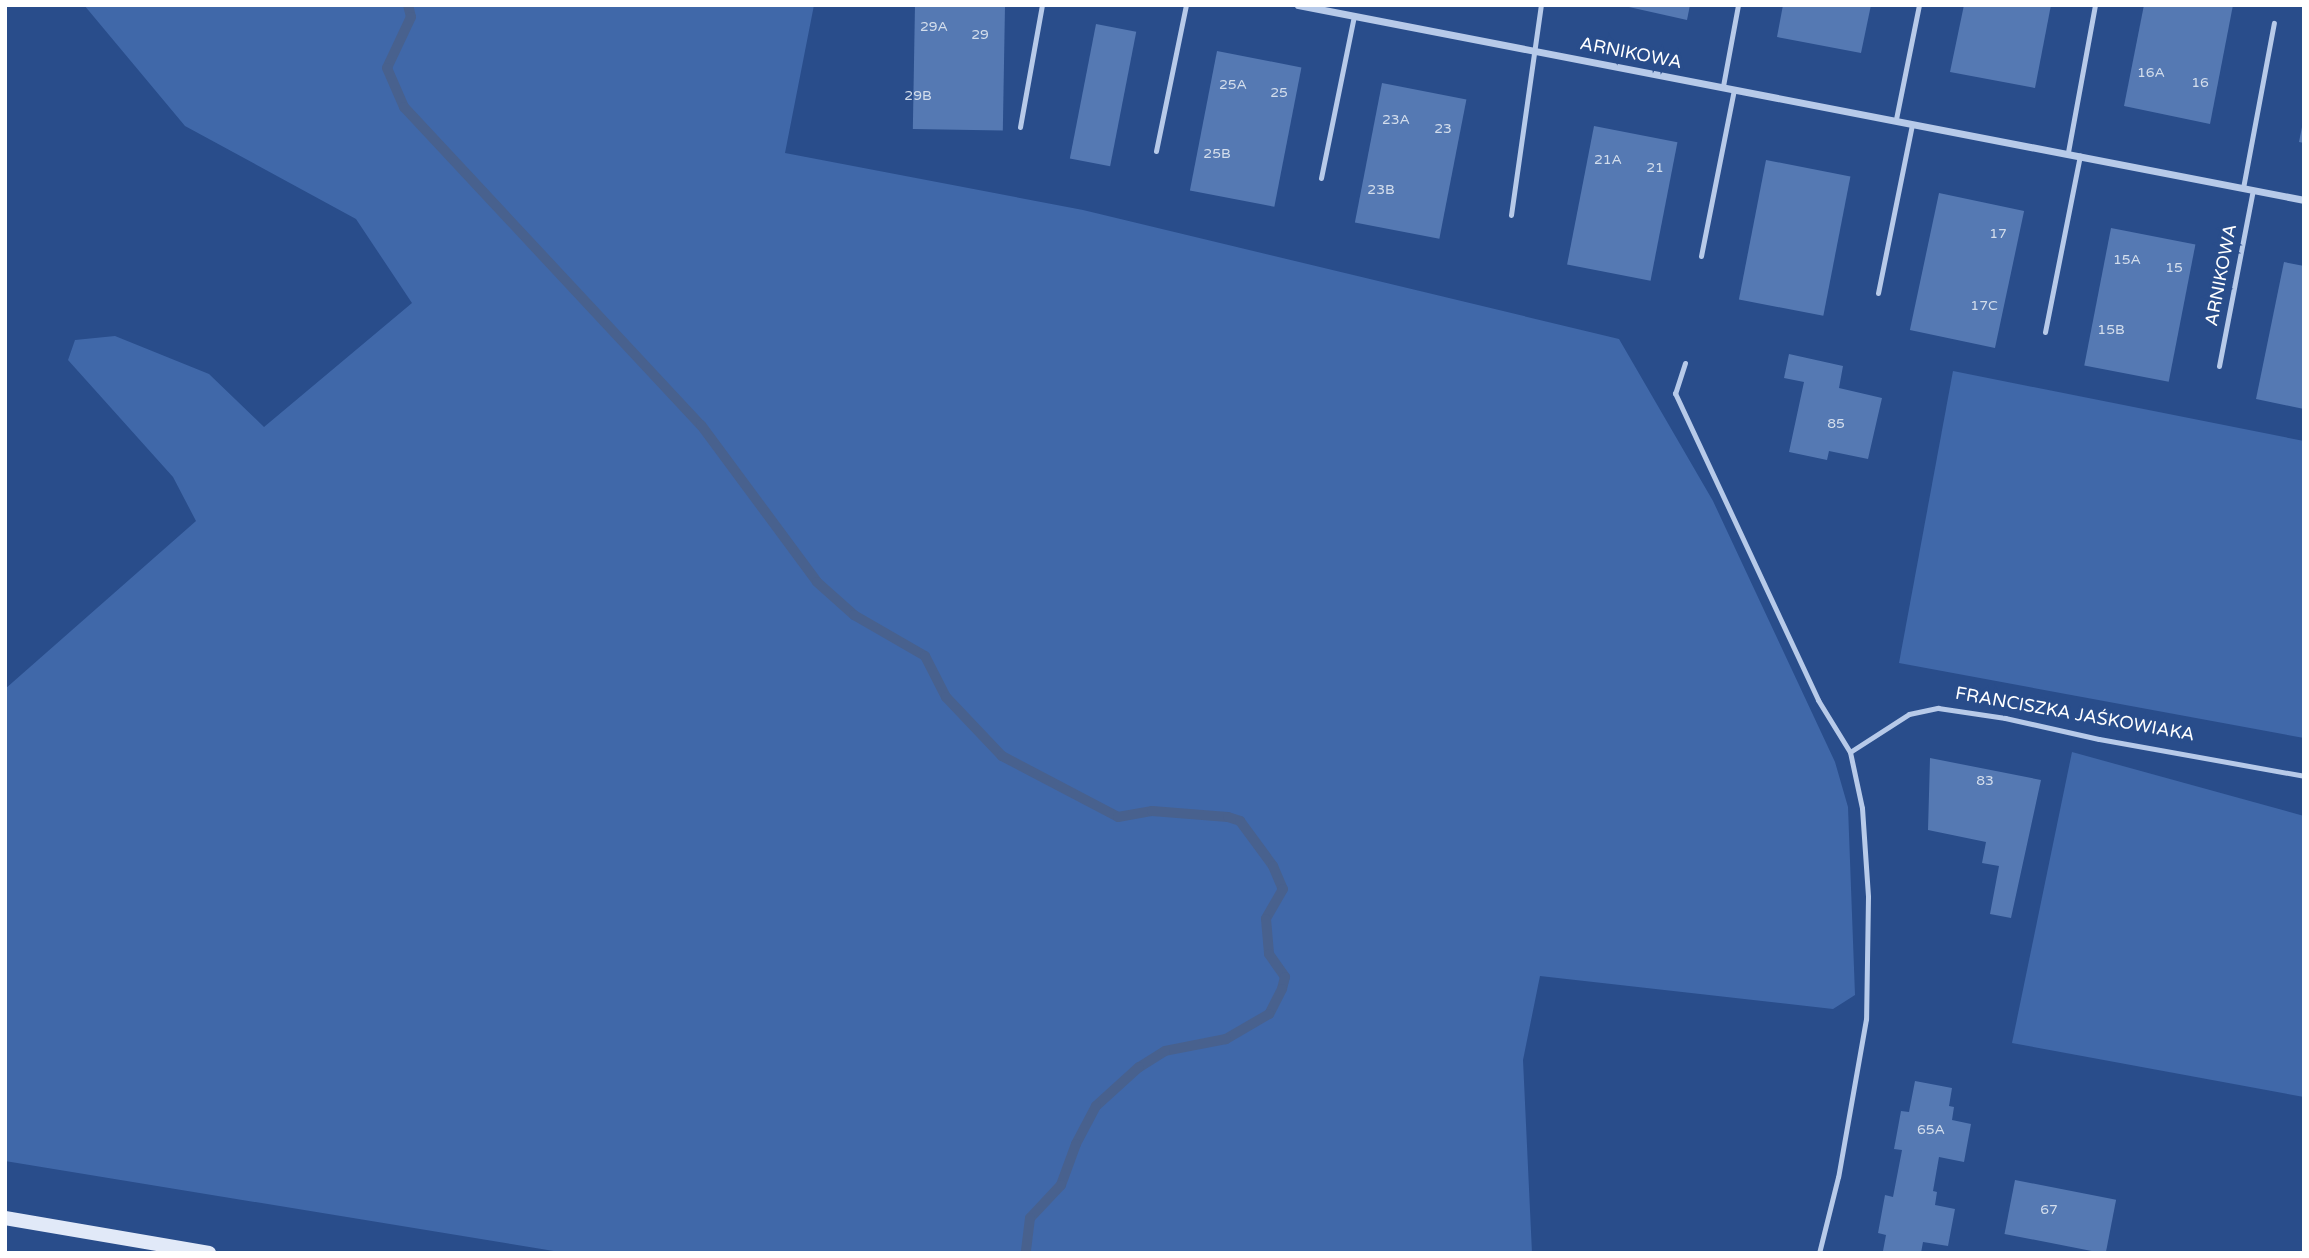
<!DOCTYPE html>
<meta charset="utf-8">
<style>
body{margin:0}
#map{position:relative;width:2309px;height:1258px;overflow:hidden;background:#294d8b;font-family:"Varela Round",sans-serif}
div>[style]{position:absolute}
.green>*{inset:0;background:#4068a9}
.stream>*{height:10px;margin:-5px;padding:0 5px;transform-origin:5px;border-radius:5px;background:#48618e}
.building>*{inset:0;background:#5579b3;transform-origin:0 0}
.lane>*{height:5px;margin:-2.5px;padding:0 2.5px;transform-origin:2.5px;border-radius:2.5px;background:#b7cae9}
.street>*{height:7px;margin:-3.5px;padding:0 3.5px;transform-origin:3.5px;border-radius:3.5px;background:#b7cae9}
.secondary>*{height:14px;margin:-7px;padding:0 7px;transform-origin:7px;border-radius:7px;background:#e1e9f8}
span{translate:-50% -50%;white-space:nowrap;text-align:center;line-height:1.15;-webkit-text-stroke:7px #294d8b;paint-order:stroke}
.number-label{font-size:14px;color:#d4deec}
.number-label span{-webkit-text-stroke-width:0}
.street-label{font-size:18px;color:#fff}
.frame{position:absolute;inset:0;border:7px solid #fff;pointer-events:none}
</style>
<div id="map">
<div class="green">
<i style="clip-path:polygon(84px 5px,814px 5px,785px 153px,1083px 210px,1619px 339px,1713px 501px,1835px 762px,1848px 807px,1855px 995px,1833px 1009px,1540px 976px,1523px 1060px,1532px 1253px,566px 1253px,5px 1161px,5px 689px,196px 521px,173px 477px,68px 360px,75px 340px,115px 336px,209px 374px,264px 427px,412px 303px,356px 219px,185px 126px)"></i>
<i style="clip-path:polygon(1953px 371px,2304px 441px,2304px 738px,1899px 663px)"></i>
<i style="clip-path:polygon(2072px 752px,2304px 816px,2304px 1097px,2012px 1043px)"></i>
</div>
<div class="stream">
<i style="left:408px;top:5px;width:12px;rotate:76deg"></i>
<i style="left:411px;top:17px;width:56px;rotate:115.2deg"></i>
<i style="left:387px;top:68px;width:43px;rotate:66.4deg"></i>
<i style="left:404px;top:107px;width:435px;rotate:47deg"></i>
<i style="left:701px;top:425px;width:195px;rotate:53.5deg"></i>
<i style="left:817px;top:582px;width:50px;rotate:41.7deg"></i>
<i style="left:854px;top:615px;width:82px;rotate:30deg"></i>
<i style="left:925px;top:656px;width:46px;rotate:62.9deg"></i>
<i style="left:946px;top:697px;width:81px;rotate:46.5deg"></i>
<i style="left:1002px;top:756px;width:131px;rotate:27.7deg"></i>
<i style="left:1118px;top:817px;width:35px;rotate:-10deg"></i>
<i style="left:1152px;top:811px;width:76px;rotate:4.5deg"></i>
<i style="left:1228px;top:817px;width:13px;rotate:18deg"></i>
<i style="left:1240px;top:821px;width:56px;rotate:53.7deg"></i>
<i style="left:1273px;top:866px;width:25px;rotate:67deg"></i>
<i style="left:1283px;top:889px;width:34px;rotate:120deg"></i>
<i style="left:1266px;top:919px;width:35px;rotate:85deg"></i>
<i style="left:1269px;top:954px;width:28px;rotate:55deg"></i>
<i style="left:1285px;top:977px;width:12px;rotate:104deg"></i>
<i style="left:1282px;top:989px;width:28px;rotate:117deg"></i>
<i style="left:1269px;top:1014px;width:50px;rotate:149.8deg"></i>
<i style="left:1226px;top:1039px;width:62px;rotate:168.9deg"></i>
<i style="left:1165px;top:1051px;width:31px;rotate:148deg"></i>
<i style="left:1139px;top:1067px;width:58px;rotate:137.8deg"></i>
<i style="left:1096px;top:1106px;width:43px;rotate:117.8deg"></i>
<i style="left:1076px;top:1144px;width:44px;rotate:110.1deg"></i>
<i style="left:1061px;top:1185px;width:45px;rotate:133.2deg"></i>
<i style="left:1030px;top:1218px;width:35px;rotate:97deg"></i>
</div>
<div class="building">
<i style="left:915px;top:5px;width:90px;height:124px;rotate:1deg"></i>
<i style="clip-path:polygon(1620px 5px,1690px 5px,1687px 20px)"></i>
<i style="clip-path:polygon(1783px 5px,1871px 5px,1861px 53px,1777px 37px)"></i>
<i style="clip-path:polygon(1964px 5px,2051px 5px,2035px 88px,1950px 72px)"></i>
<i style="clip-path:polygon(2144px 5px,2233px 5px,2210px 124px,2124px 106px)"></i>
<i style="left:1096px;top:24px;width:41px;height:137px;rotate:11deg"></i>
<i style="left:1217px;top:51px;width:86px;height:142px;rotate:11deg"></i>
<i style="left:1382px;top:83px;width:86px;height:142px;rotate:11deg"></i>
<i style="clip-path:polygon(2303px 122px,2304px 122px,2304px 143px,2299px 142px)"></i>
<i style="left:1594px;top:126px;width:85px;height:141px;rotate:11deg"></i>
<i style="left:1766px;top:160px;width:86px;height:142px;rotate:11deg"></i>
<i style="left:1939px;top:193px;width:87px;height:140px;rotate:12deg"></i>
<i style="left:2111px;top:228px;width:86px;height:140px;rotate:11deg"></i>
<i style="clip-path:polygon(2284px 262px,2304px 266px,2304px 409px,2256px 399px)"></i>
<i style="clip-path:polygon(1789px 354px,1843px 366px,1839px 388px,1882px 398px,1868px 459px,1829px 451px,1827px 460px,1789px 452px,1804px 382px,1784px 378px)"></i>
<i style="clip-path:polygon(1930px 758px,2041px 780px,2011px 918px,1990px 914px,1999px 866px,1982px 863px,1986px 842px,1928px 830px)"></i>
<i style="clip-path:polygon(1915px 1081px,1952px 1088px,1949px 1106px,1954px 1107px,1952px 1120px,1971px 1124px,1964px 1162px,1939px 1157px,1933px 1191px,1937px 1192px,1935px 1205px,1955px 1209px,1948px 1246px,1923px 1242px,1921px 1253px,1893px 1253px,1883px 1251px,1886px 1235px,1878px 1233px,1885px 1195px,1893px 1197px,1902px 1150px,1894px 1149px,1901px 1111px,1909px 1112px)"></i>
<i style="left:2015px;top:1180px;width:103px;height:55px;rotate:11deg"></i>
</div>
<div class="lane">
<i style="left:1723px;top:86px;width:82px;rotate:-79.5deg"></i>
<i style="left:1896px;top:119px;width:116px;rotate:-78.6deg"></i>
<i style="left:1020px;top:127px;width:124px;rotate:-79.8deg"></i>
<i style="left:1156px;top:151px;width:149px;rotate:-78.4deg"></i>
<i style="left:2068px;top:152px;width:149px;rotate:-79.6deg"></i>
<i style="left:1321px;top:178px;width:165px;rotate:-78.5deg"></i>
<i style="left:2243px;top:188px;width:168px;rotate:-79.4deg"></i>
<i style="left:1511px;top:215px;width:212px;rotate:-81.9deg"></i>
<i style="left:1701px;top:256px;width:170px;rotate:-78.8deg"></i>
<i style="left:1878px;top:293px;width:172px;rotate:-78.6deg"></i>
<i style="left:2045px;top:332px;width:180px;rotate:-78.8deg"></i>
<i style="left:1685px;top:363px;width:32px;rotate:108deg"></i>
<i style="left:1675px;top:393px;width:339px;rotate:65deg"></i>
<i style="left:1818px;top:700px;width:61px;rotate:58.4deg"></i>
<i style="left:1850px;top:752px;width:57px;rotate:77.9deg"></i>
<i style="left:1862px;top:808px;width:89px;rotate:86.1deg"></i>
<i style="left:1868px;top:897px;width:122px;rotate:90.9deg"></i>
<i style="left:1866px;top:1019px;width:160px;rotate:100deg"></i>
<i style="left:1838px;top:1177px;width:78px;rotate:104deg"></i>
<i style="left:2219px;top:366px;width:179px;rotate:-79.1deg"></i>
<i style="left:1850px;top:752px;width:70px;rotate:-32.8deg"></i>
<i style="left:1909px;top:714px;width:30px;rotate:-12deg"></i>
<i style="left:1938px;top:708px;width:68px;rotate:8.5deg"></i>
<i style="left:2005px;top:718px;width:96px;rotate:12.6deg"></i>
<i style="left:2099px;top:739px;width:208px;rotate:10.2deg"></i>
</div>
<div class="street">
<i style="left:1298px;top:5px;width:1025px;rotate:10.97deg"></i>
</div>
<div class="secondary">
<i style="left:5px;top:1218px;width:207px;rotate:9.7deg"></i>
</div>
<div class="number-label">
<span style="left:934px;top:27px">29A</span>
<span style="left:980px;top:35px">29</span>
<span style="left:2151px;top:73px">16A</span>
<span style="left:2200px;top:83px">16</span>
<span style="left:1233px;top:85px">25A</span>
<span style="left:1279px;top:93px">25</span>
<span style="left:918px;top:96px">29B</span>
<span style="left:1396px;top:120px">23A</span>
<span style="left:1443px;top:129px">23</span>
<span style="left:1217px;top:154px">25B</span>
<span style="left:1608px;top:160px">21A</span>
<span style="left:1655px;top:168px">21</span>
<span style="left:1381px;top:190px">23B</span>
<span style="left:1998px;top:234px">17</span>
<span style="left:2127px;top:260px">15A</span>
<span style="left:2174px;top:268px">15</span>
<span style="left:1984px;top:306px">17C</span>
<span style="left:2111px;top:330px">15B</span>
<span style="left:1836px;top:424px">85</span>
<span style="left:1985px;top:781px">83</span>
<span style="left:1931px;top:1130px">65A</span>
<span style="left:2049px;top:1210px">67</span>
</div>
<div class="street-label">
<span style="left:1631px;top:53px;rotate:11deg">ARNIKOWA</span>
<span style="left:2221px;top:275px;rotate:-79deg">ARNIKOWA</span>
<span style="left:2075px;top:714px;rotate:10deg">FRANCISZKA JAŚKOWIAKA</span>
</div>
<div class="frame"></div>
</div>
